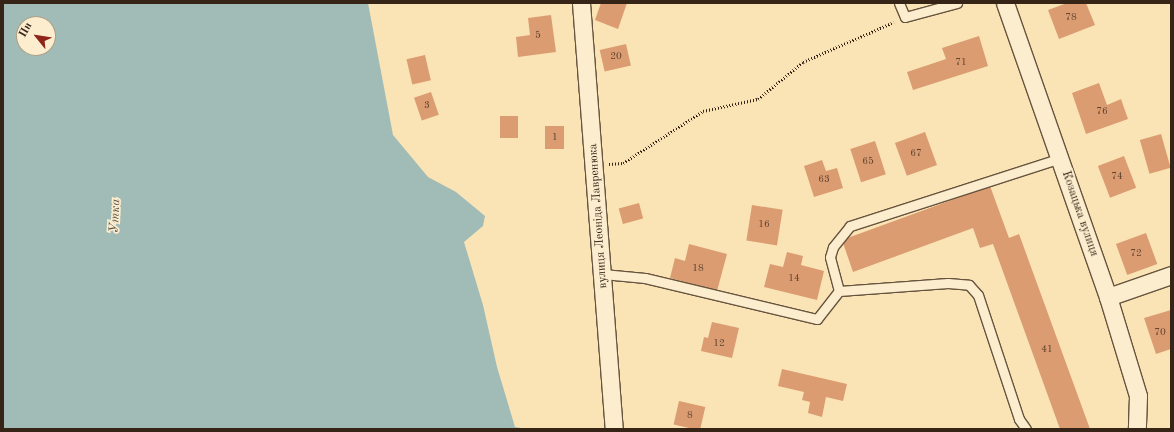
<!DOCTYPE html>
<meta charset="utf-8">
<style>
body{margin:0}
#map{position:relative;width:1174px;height:432px;overflow:hidden;background:#fae3b4;font-family:"Old Standard TT",serif}
div>[style]{position:absolute}
.water>*{inset:0;background:#a1bcb6}
.building>*{inset:0;background:#dc9c71;transform-origin:0 0}
.path>*{height:2.5px;margin-top:-1.25px;transform-origin:0;background:repeating-linear-gradient(90deg,#362517 0 1px,transparent 0 3px)}
.roads{filter:drop-shadow(1px 0 #67543e) drop-shadow(-1px 0 #67543e) drop-shadow(0 1px #67543e) drop-shadow(0 -1px #67543e)}
.lane>*{height:9px;margin:-4.5px;padding:0 4.5px;transform-origin:4.5px;border-radius:4.5px;background:#fcedce}
.street>*{height:17px;margin:-8.5px;padding:0 8.5px;transform-origin:8.5px;border-radius:8.5px;background:#fcedce}
span{translate:-50% -50%;white-space:nowrap;text-align:center;line-height:1.15;-webkit-text-stroke:3.5px #fcedce;paint-order:stroke}
.number-label{font-size:10px;color:#60432e}
.number-label span{-webkit-text-stroke-width:0}
.street-label{font-size:12px;color:#362517}
.water-label{font-size:13px;color:#565247;font-style:italic}
.frame{position:absolute;inset:0;border:4px solid #362517;pointer-events:none}
.north{position:absolute;left:16px;top:16px;width:40px;height:40px;box-sizing:border-box;background:#fcedce;border:1px solid #ad9d85;border-radius:50%;rotate:300deg;font-size:11px;font-weight:700;line-height:16px;text-align:center;color:#362517}
.north::after{content:'';display:block;margin:auto;width:14px;height:18px;background:#8f2418;clip-path:polygon(50% 0,100% 100%,50% 72%,0 100%)}
</style>
<div id="map">
<div class="water">
<i style="clip-path:polygon(evenodd,3px 3px,368px 3px,393px 135px,428px 177px,456px 192px,485px 216px,483px 226px,464px 242px,483px 305px,497px 367px,515px 427px,528px 429px,3px 429px,3px 3px,24px 24px,48px 24px,48px 48px,24px 48px,24px 24px)"></i>
</div>
<div class="building">
<i style="clip-path:polygon(601px 3px,627px 3px,618px 29px,595px 20px)"></i>
<i style="clip-path:polygon(1067px 3px,1086px 3px,1095px 25px,1059px 39px,1048px 10px)"></i>
<i style="clip-path:polygon(551px 15px,556px 52px,518px 57px,516px 37px,530px 35px,528px 18px)"></i>
<i style="clip-path:polygon(979px 36px,988px 66px,913px 90px,907px 72px,946px 59px,942px 48px)"></i>
<i style="left:626px;top:44px;width:22px;height:27px;rotate:77deg"></i>
<i style="left:425px;top:55px;width:26px;height:19px;rotate:77deg"></i>
<i style="clip-path:polygon(1099px 83px,1107px 105px,1121px 99px,1128px 119px,1086px 134px,1072px 93px)"></i>
<i style="left:431px;top:92px;width:24px;height:18px;rotate:71deg"></i>
<i style="left:500px;top:116px;width:18px;height:22px"></i>
<i style="left:545px;top:126px;width:19px;height:23px"></i>
<i style="left:925px;top:132px;width:35px;height:32px;rotate:70deg"></i>
<i style="left:1161px;top:134px;width:35px;height:22px;rotate:74deg"></i>
<i style="left:875px;top:141px;width:35px;height:26px;rotate:72deg"></i>
<i style="left:1124px;top:156px;width:34px;height:28px;rotate:69deg"></i>
<i style="clip-path:polygon(822px 160px,826px 171px,837px 168px,843px 188px,814px 197px,804px 166px)"></i>
<i style="clip-path:polygon(990px 186px,1009px 238px,1019px 234px,1090px 429px,1060px 429px,993px 244px,980px 248px,973px 228px,853px 272px,842px 240px)"></i>
<i style="left:639px;top:203px;width:16px;height:21px;rotate:75deg"></i>
<i style="left:752px;top:205px;width:31px;height:36px;rotate:9deg"></i>
<i style="left:1146px;top:233px;width:33px;height:32px;rotate:70deg"></i>
<i style="clip-path:polygon(689px 244px,727px 254px,717px 291px,670px 278px,675px 258px,685px 261px)"></i>
<i style="clip-path:polygon(787px 252px,803px 256px,801px 265px,824px 271px,817px 300px,764px 287px,770px 264px,783px 267px)"></i>
<i style="clip-path:polygon(1171px 310px,1171px 349px,1156px 354px,1144px 318px)"></i>
<i style="clip-path:polygon(712px 322px,739px 328px,732px 358px,701px 351px,704px 337px,708px 338px)"></i>
<i style="clip-path:polygon(782px 369px,847px 384px,843px 401px,826px 397px,822px 417px,808px 413px,810px 402px,802px 400px,804px 392px,778px 386px)"></i>
<i style="left:679px;top:401px;width:27px;height:24px;rotate:13deg"></i>
</div>
<div class="path">
<i style="left:609px;top:164px;width:14px;rotate:-4deg"></i>
<i style="left:623px;top:163px;width:95px;rotate:-33deg"></i>
<i style="left:703px;top:111px;width:56px;rotate:-12.3deg"></i>
<i style="left:758px;top:99px;width:58px;rotate:-39.4deg"></i>
<i style="left:803px;top:62px;width:99px;rotate:-23.7deg"></i>
</div>
<div class="roads">
<div class="lane">
<i style="left:899px;top:3px;width:15px;rotate:67deg"></i>
<i style="left:905px;top:17px;width:54px;rotate:-15.1deg"></i>
<i style="left:603px;top:274px;width:42px;rotate:5.4deg"></i>
<i style="left:645px;top:278px;width:177px;rotate:13.4deg"></i>
<i style="left:817px;top:319px;width:36px;rotate:-52deg"></i>
<i style="left:839px;top:291px;width:35px;rotate:-105deg"></i>
<i style="left:830px;top:257px;width:10px;rotate:-73deg"></i>
<i style="left:833px;top:247px;width:27px;rotate:-51deg"></i>
<i style="left:850px;top:226px;width:221px;rotate:-17.9deg"></i>
<i style="left:839px;top:291px;width:109px;rotate:-4.2deg"></i>
<i style="left:948px;top:283px;width:21px;rotate:5deg"></i>
<i style="left:969px;top:285px;width:13px;rotate:48deg"></i>
<i style="left:978px;top:295px;width:131px;rotate:71.7deg"></i>
<i style="left:1019px;top:419px;width:12px;rotate:55deg"></i>
</div>
<div class="street">
<i style="left:581px;top:3px;width:427px;rotate:85.6deg"></i>
<i style="left:1005px;top:3px;width:312px;rotate:70.7deg"></i>
<i style="left:1108px;top:297px;width:103px;rotate:73.1deg"></i>
<i style="left:1138px;top:396px;width:33px;rotate:92deg"></i>
<i style="left:1108px;top:297px;width:67px;rotate:-19.2deg"></i>
</div>
</div>
<div class="number-label">
<span style="left:1071px;top:18px">78</span>
<span style="left:538px;top:36px">5</span>
<span style="left:616px;top:57px">20</span>
<span style="left:961px;top:63px">71</span>
<span style="left:427px;top:106px">3</span>
<span style="left:1102px;top:112px">76</span>
<span style="left:555px;top:138px">1</span>
<span style="left:916px;top:154px">67</span>
<span style="left:868px;top:162px">65</span>
<span style="left:1117px;top:177px">74</span>
<span style="left:824px;top:180px">63</span>
<span style="left:764px;top:225px">16</span>
<span style="left:1136px;top:254px">72</span>
<span style="left:698px;top:269px">18</span>
<span style="left:794px;top:279px">14</span>
<span style="left:1160px;top:333px">70</span>
<span style="left:719px;top:344px">12</span>
<span style="left:1047px;top:350px">41</span>
<span style="left:690px;top:416px">8</span>
</div>
<div class="street-label">
<span style="left:1079px;top:214px;rotate:71deg">Козацька вулиця</span>
<span style="left:599px;top:216px;rotate:-94deg">вулиця Леоніда Лавренюка</span>
</div>
<div class="water-label">
<span style="left:116px;top:216px;rotate:-87deg">Утка</span>
</div>
<div class="frame"></div>
<div class="north">Пн</div>
</div>
